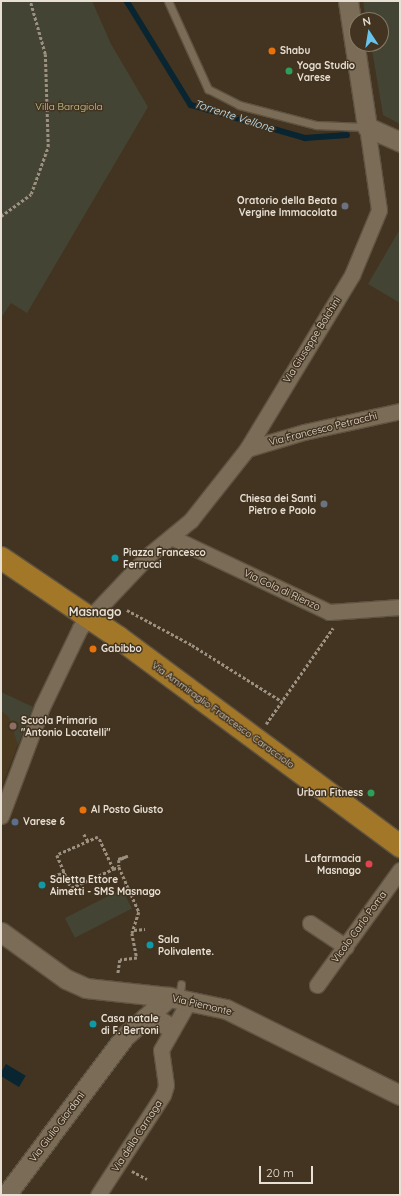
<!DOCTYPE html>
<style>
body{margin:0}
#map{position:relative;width:401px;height:1196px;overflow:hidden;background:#423420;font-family:Quicksand,sans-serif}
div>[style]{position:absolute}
.built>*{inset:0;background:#4b391f}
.green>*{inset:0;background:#434433;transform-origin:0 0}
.water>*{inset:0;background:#082531;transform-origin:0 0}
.stream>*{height:5.5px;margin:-2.75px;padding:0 2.75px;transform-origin:2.75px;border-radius:2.75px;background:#082531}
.path>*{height:2.5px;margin-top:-1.25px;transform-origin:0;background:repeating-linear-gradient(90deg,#9c9081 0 3px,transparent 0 5px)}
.roads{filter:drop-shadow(1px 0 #5e5241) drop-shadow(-1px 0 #5e5241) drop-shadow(0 1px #5e5241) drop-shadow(0 -1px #5e5241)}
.service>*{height:7px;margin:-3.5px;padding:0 3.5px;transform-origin:3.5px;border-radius:3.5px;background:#7b6c57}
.minor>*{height:15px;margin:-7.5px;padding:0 7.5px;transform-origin:7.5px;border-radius:7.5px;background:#7b6c57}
.tertiary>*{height:19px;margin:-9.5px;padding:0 9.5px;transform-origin:9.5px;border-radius:9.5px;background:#7b6c57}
.primary>*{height:22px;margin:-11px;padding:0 11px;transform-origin:11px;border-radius:11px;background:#a37728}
.dots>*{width:11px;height:11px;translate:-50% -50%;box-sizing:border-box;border:2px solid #423420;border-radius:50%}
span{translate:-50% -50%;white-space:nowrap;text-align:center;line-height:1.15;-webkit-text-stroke:3px #423420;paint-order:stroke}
.poi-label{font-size:10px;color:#e9e0d5;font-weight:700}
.left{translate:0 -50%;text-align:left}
.right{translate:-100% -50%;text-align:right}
.park-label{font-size:10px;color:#cacd97}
.street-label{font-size:10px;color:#e9e0d5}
.water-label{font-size:11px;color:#c4e6f8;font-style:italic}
.quarter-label{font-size:12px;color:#e9e0d5;font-weight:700}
.frame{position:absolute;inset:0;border:2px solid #e9e0d5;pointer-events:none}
.north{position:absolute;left:349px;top:12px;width:40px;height:40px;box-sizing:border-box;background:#423420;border:1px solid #857968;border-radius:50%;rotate:348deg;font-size:11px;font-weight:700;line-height:16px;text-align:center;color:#e9e0d5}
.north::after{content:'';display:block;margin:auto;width:14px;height:18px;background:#66c4ef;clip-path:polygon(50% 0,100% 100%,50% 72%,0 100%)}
.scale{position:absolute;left:259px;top:1166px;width:54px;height:18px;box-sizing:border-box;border:2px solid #e9e0d5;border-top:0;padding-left:5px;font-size:12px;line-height:14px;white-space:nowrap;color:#e9e0d5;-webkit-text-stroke:3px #423420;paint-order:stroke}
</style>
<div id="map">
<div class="built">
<i style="clip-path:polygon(1px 692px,33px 707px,1px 787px)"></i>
</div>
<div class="green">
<i style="clip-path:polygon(1px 1px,92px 1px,111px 44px,148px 107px,27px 313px,11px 303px,1px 318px)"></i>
<i style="clip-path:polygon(363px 1px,400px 1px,400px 124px,383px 115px,371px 44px,381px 44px,381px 20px,366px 20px)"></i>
<i style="clip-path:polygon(400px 229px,400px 303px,368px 284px)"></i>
<i style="clip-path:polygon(1px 692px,33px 707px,18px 745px,9px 717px,1px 711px)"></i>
<i style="left:122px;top:889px;width:22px;height:64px;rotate:63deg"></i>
</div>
<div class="water">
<i style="left:6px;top:1064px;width:23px;height:13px;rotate:31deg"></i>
</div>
<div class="stream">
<i style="left:127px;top:1px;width:122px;rotate:58.4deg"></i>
<i style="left:191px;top:105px;width:119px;rotate:16.1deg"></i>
<i style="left:305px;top:138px;width:42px;rotate:-4.1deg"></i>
</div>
<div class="path">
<i style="left:1px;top:216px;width:37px;rotate:-36deg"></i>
<i style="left:31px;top:194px;width:50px;rotate:-70.1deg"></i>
<i style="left:48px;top:147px;width:93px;rotate:-91.8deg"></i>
<i style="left:45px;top:54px;width:55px;rotate:-105.8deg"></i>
<i style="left:127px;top:610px;width:74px;rotate:28.3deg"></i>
<i style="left:192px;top:645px;width:107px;rotate:32.1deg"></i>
<i style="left:266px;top:724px;width:117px;rotate:-55.1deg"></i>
<i style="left:84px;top:834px;width:8px;rotate:60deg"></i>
<i style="left:118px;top:859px;width:10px;rotate:-17deg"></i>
<i style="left:128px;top:856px;width:10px;rotate:156deg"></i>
<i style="left:119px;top:860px;width:6px;rotate:90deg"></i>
<i style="left:113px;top:869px;width:35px;rotate:-115deg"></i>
<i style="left:98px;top:837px;width:45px;rotate:156.3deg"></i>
<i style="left:57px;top:855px;width:36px;rotate:67deg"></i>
<i style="left:71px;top:888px;width:46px;rotate:-24.3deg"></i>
<i style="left:113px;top:869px;width:6px;rotate:-18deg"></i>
<i style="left:119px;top:867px;width:49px;rotate:66deg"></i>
<i style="left:139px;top:912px;width:22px;rotate:108deg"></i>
<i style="left:132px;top:933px;width:25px;rotate:79deg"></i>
<i style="left:137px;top:958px;width:17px;rotate:173deg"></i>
<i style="left:120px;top:960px;width:14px;rotate:98deg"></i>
<i style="left:53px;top:876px;width:13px;rotate:-18deg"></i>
<i style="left:134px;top:930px;width:11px;rotate:-5deg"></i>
<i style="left:132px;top:1171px;width:17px;rotate:28deg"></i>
</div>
<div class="roads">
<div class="service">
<i style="left:168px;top:1px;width:97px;rotate:65.6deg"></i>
<i style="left:208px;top:89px;width:35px;rotate:27deg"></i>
<i style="left:239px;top:105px;width:80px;rotate:14.6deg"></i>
<i style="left:316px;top:125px;width:50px;rotate:2.3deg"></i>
<i style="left:179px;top:999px;width:15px;rotate:-82deg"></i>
</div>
<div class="minor">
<i style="left:247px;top:449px;width:59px;rotate:-16.6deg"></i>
<i style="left:304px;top:432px;width:98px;rotate:-12.3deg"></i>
<i style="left:171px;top:537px;width:175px;rotate:25.4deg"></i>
<i style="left:329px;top:612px;width:71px;rotate:-4deg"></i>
<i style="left:1px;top:816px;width:116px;rotate:-69.4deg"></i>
<i style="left:42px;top:707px;width:88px;rotate:-64.3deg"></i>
<i style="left:80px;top:628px;width:103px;rotate:-46.6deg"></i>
<i style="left:151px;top:553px;width:52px;rotate:-39.5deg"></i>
<i style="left:191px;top:520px;width:90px;rotate:-51.7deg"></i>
<i style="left:247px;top:449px;width:203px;rotate:-58.9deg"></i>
<i style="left:352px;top:275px;width:70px;rotate:-67.4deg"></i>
<i style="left:379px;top:210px;width:84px;rotate:-98.2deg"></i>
<i style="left:310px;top:923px;width:43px;rotate:33.7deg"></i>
<i style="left:317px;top:985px;width:142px;rotate:-54.2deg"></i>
<i style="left:98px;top:1195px;width:119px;rotate:-57deg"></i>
<i style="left:163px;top:1095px;width:10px;rotate:-73deg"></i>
<i style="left:166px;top:1085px;width:35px;rotate:-98deg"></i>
<i style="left:161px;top:1050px;width:56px;rotate:-60.3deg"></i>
</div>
<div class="tertiary">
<i style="left:348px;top:1px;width:127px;rotate:81.4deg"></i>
<i style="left:367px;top:127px;width:36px;rotate:24deg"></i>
<i style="left:1px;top:932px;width:80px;rotate:35.9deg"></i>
<i style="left:66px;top:979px;width:22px;rotate:24deg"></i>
<i style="left:86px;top:988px;width:83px;rotate:6.2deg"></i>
<i style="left:169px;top:997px;width:58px;rotate:11.9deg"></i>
<i style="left:226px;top:1009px;width:194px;rotate:26.3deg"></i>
<i style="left:145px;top:1018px;width:8px;rotate:-7deg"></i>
<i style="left:153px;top:1017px;width:21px;rotate:31deg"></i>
<i style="left:6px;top:1195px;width:199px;rotate:-53.2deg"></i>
<i style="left:125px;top:1036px;width:59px;rotate:-41.6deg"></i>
</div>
<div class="primary">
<i style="left:1px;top:558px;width:143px;rotate:34.1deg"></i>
<i style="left:119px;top:638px;width:350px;rotate:36.5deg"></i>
</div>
</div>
<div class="dots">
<i style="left:272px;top:51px;background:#e8710a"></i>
<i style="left:289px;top:71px;background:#2e9e5b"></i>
<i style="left:345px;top:206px;background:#6b7280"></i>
<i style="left:324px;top:504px;background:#6b7280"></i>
<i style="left:115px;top:558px;background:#0f9aa8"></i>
<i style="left:93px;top:649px;background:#e8710a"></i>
<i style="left:13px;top:726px;background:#8d6e63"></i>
<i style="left:371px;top:793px;background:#2e9e5b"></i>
<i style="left:83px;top:810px;background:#e8710a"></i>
<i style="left:15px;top:822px;background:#5c6f8a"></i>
<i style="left:369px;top:864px;background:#e0444e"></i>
<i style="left:42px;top:885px;background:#0f9aa8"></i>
<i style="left:150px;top:945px;background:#0f9aa8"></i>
<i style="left:93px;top:1024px;background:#0f9aa8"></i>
</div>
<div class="poi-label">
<span class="left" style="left:280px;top:51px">Shabu</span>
<span class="left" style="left:297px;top:71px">Yoga Studio<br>Varese</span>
<span class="right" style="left:337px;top:206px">Oratorio della Beata<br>Vergine Immacolata</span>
<span class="right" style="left:316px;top:504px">Chiesa dei Santi<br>Pietro e Paolo</span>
<span class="left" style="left:123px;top:558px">Piazza Francesco<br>Ferrucci</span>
<span class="left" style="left:101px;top:649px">Gabibbo</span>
<span class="left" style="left:21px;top:726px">Scuola Primaria<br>"Antonio Locatelli"</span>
<span class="right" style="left:363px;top:793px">Urban Fitness</span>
<span class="left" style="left:91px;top:810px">Al Posto Giusto</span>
<span class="left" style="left:23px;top:822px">Varese 6</span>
<span class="right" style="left:361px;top:864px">Lafarmacia<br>Masnago</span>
<span class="left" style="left:50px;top:885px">Saletta Ettore<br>Aimetti - SMS Masnago</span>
<span class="left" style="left:158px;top:945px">Sala<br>Polivalente.</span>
<span class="left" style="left:101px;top:1024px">Casa natale<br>di F. Bertoni</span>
</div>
<div class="park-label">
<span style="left:69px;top:107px">Villa Baragiola</span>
</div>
<div class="street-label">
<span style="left:312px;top:340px;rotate:-58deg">Via Giuseppe Bolchini</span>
<span style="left:323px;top:429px;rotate:-14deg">Via Francesco Petracchi</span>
<span style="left:282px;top:590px;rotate:25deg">Via Cola di Rienzo</span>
<span style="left:223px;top:715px;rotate:36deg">Via Ammiraglio Francesco Caracciolo</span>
<span style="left:359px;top:927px;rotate:-54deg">Vicolo Carlo Poma</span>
<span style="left:202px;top:1005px;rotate:13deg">Via Piemonte</span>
<span style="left:57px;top:1127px;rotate:-53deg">Via Giulio Giordani</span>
<span style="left:137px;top:1136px;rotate:-57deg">Via della Carnaga</span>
</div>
<div class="water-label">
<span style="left:234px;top:116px;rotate:18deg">Torrente Vellone</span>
</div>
<div class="quarter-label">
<span style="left:95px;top:612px">Masnago</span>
</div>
<div class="frame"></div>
<div class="north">N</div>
<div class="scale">20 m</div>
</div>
